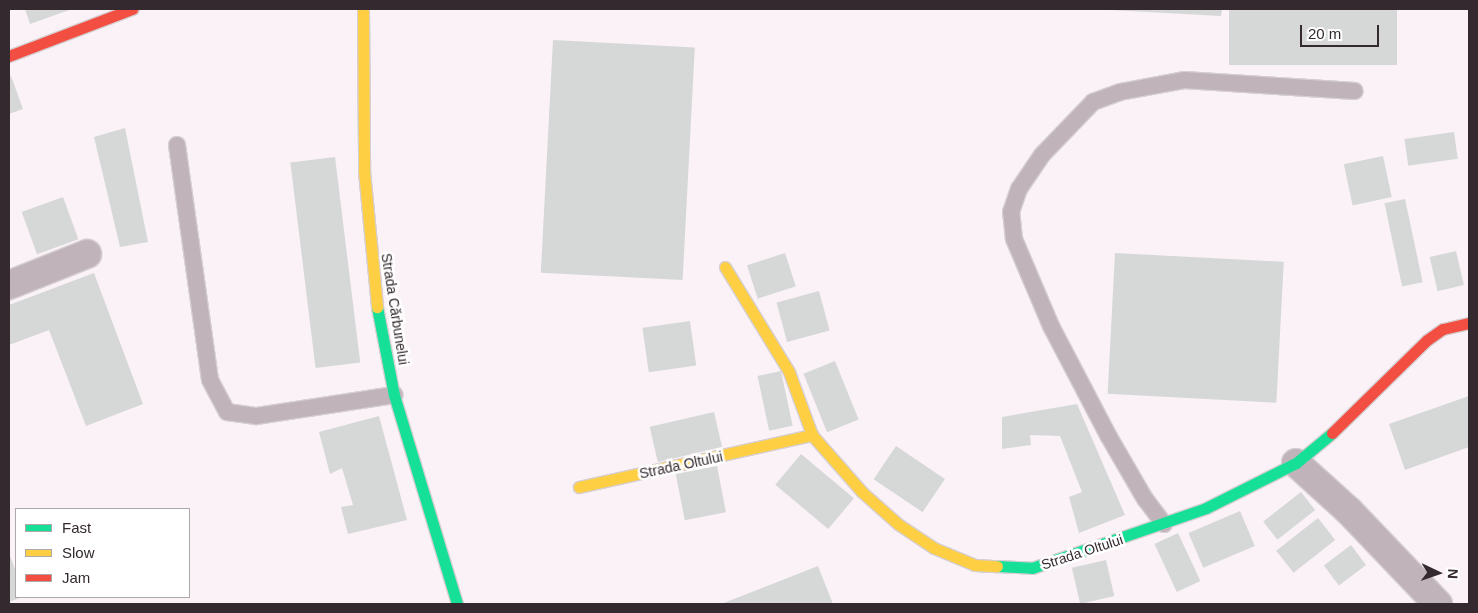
<!DOCTYPE html>
<meta charset="utf-8">
<style>
body{margin:0}
#map{position:relative;width:1478px;height:613px;overflow:hidden;background:#faf2f6;font-family:Helvetica,sans-serif}
div>[style]{position:absolute}
.building>*{inset:0;background:#d6d8d8;transform-origin:0 0}
.roads{filter:drop-shadow(1px 0 #d5cfd2) drop-shadow(-1px 0 #d5cfd2) drop-shadow(0 1px #d5cfd2) drop-shadow(0 -1px #d5cfd2)}
.lane>*{height:16px;margin:-8px;padding:0 8px;transform-origin:8px;border-radius:8px;background:#c1b3ba}
.street>*{height:28px;margin:-14px;padding:0 14px;transform-origin:14px;border-radius:14px;background:#c1b3ba}
.fast>*{height:11px;margin:-5.5px;padding:0 5.5px;transform-origin:5.5px;border-radius:5.5px;background:#16e098}
.slow>*{height:11px;margin:-5.5px;padding:0 5.5px;transform-origin:5.5px;border-radius:5.5px;background:#ffcf43}
.jam>*{height:11px;margin:-5.5px;padding:0 5.5px;transform-origin:5.5px;border-radius:5.5px;background:#f24e42}
span{translate:-50% -50%;white-space:nowrap;text-align:center;line-height:1.15;-webkit-text-stroke:5px #fff;paint-order:stroke}
.street-label{font-size:14px;color:#33292e}
.frame{position:absolute;inset:0;border:10px solid #33292e;pointer-events:none}
.legend{position:absolute;left:15px;top:508px;width:175px;height:90px;box-sizing:border-box;background:#fff;border:1px solid #ada9ab;margin:0;padding:6px 9px;list-style:none;font-size:15px;color:#33292e}
.legend li{display:flex;align-items:center;gap:10px;height:25px}
.legend b{width:25px;border:1px solid #ada9ab}
.north{position:absolute;left:1413px;top:548px;width:50px;height:50px;-webkit-text-stroke:4px #fff;paint-order:stroke;rotate:93deg;font-size:14px;font-weight:700;line-height:20px;text-align:center;color:#33292e}
.north::after{content:'';display:block;margin:auto;width:18px;height:22px;background:#33292e;clip-path:polygon(50% 0,100% 100%,50% 72%,0 100%)}
.scale{position:absolute;left:1300px;top:25px;width:79px;height:22px;box-sizing:border-box;border:2px solid #33292e;border-top:0;padding-left:6px;font-size:15px;line-height:18px;white-space:nowrap;color:#33292e;-webkit-text-stroke:4px #fff;paint-order:stroke}
</style>
<div id="map">
<div class="building">
<i style="clip-path:polygon(25px 9px,72px 9px,30px 24px)"></i>
<i style="clip-path:polygon(1092px 9px,1222px 9px,1221px 16px)"></i>
<i style="left:1229px;top:9px;width:168px;height:56px"></i>
<i style="left:553px;top:40px;width:142px;height:233px;rotate:3deg"></i>
<i style="clip-path:polygon(11px 76px,23px 109px,9px 114px,9px 77px)"></i>
<i style="clip-path:polygon(125px 128px,148px 242px,120px 247px,94px 137px)"></i>
<i style="left:1454px;top:132px;width:27px;height:50px;rotate:82deg"></i>
<i style="left:1383px;top:156px;width:42px;height:40px;rotate:78deg"></i>
<i style="left:335px;top:157px;width:207px;height:45px;rotate:83deg"></i>
<i style="left:63px;top:197px;width:45px;height:44px;rotate:70deg"></i>
<i style="left:1405px;top:199px;width:85px;height:21px;rotate:78deg"></i>
<i style="left:1456px;top:251px;width:35px;height:27px;rotate:77deg"></i>
<i style="left:785px;top:253px;width:35px;height:40px;rotate:72deg"></i>
<i style="left:1115px;top:253px;width:169px;height:141px;rotate:3deg"></i>
<i style="clip-path:polygon(94px 273px,143px 404px,86px 426px,49px 330px,9px 345px,9px 305px)"></i>
<i style="left:819px;top:291px;width:41px;height:44px;rotate:75deg"></i>
<i style="left:690px;top:321px;width:45px;height:48px;rotate:82deg"></i>
<i style="left:835px;top:361px;width:63px;height:34px;rotate:68deg"></i>
<i style="left:781px;top:371px;width:56px;height:24px;rotate:78deg"></i>
<i style="clip-path:polygon(1469px 396px,1469px 447px,1405px 470px,1389px 424px)"></i>
<i style="clip-path:polygon(1077px 404px,1125px 515px,1079px 533px,1069px 497px,1082px 492px,1060px 436px,1030px 435px,1031px 445px,1002px 449px,1002px 417px)"></i>
<i style="left:714px;top:412px;width:36px;height:66px;rotate:77deg"></i>
<i style="clip-path:polygon(379px 416px,407px 520px,348px 534px,341px 507px,353px 505px,342px 468px,330px 474px,319px 432px)"></i>
<i style="left:896px;top:446px;width:59px;height:40px;rotate:34deg"></i>
<i style="left:801px;top:454px;width:69px;height:40px;rotate:40deg"></i>
<i style="left:717px;top:466px;width:47px;height:42px;rotate:79deg"></i>
<i style="left:1301px;top:492px;width:23px;height:48px;rotate:52deg"></i>
<i style="left:1240px;top:511px;width:38px;height:56px;rotate:67deg"></i>
<i style="left:1318px;top:518px;width:28px;height:53px;rotate:52deg"></i>
<i style="left:1178px;top:533px;width:53px;height:26px;rotate:65deg"></i>
<i style="left:1351px;top:545px;width:25px;height:34px;rotate:53deg"></i>
<i style="clip-path:polygon(9px 553px,16px 572px,16px 597px,22px 597px,9px 602px)"></i>
<i style="left:1106px;top:560px;width:37px;height:35px;rotate:77deg"></i>
<i style="clip-path:polygon(818px 566px,833px 604px,721px 604px)"></i>
</div>
<div class="roads">
<div class="lane">
<i style="left:177px;top:145px;width:237px;rotate:82deg"></i>
<i style="left:210px;top:380px;width:36px;rotate:62deg"></i>
<i style="left:227px;top:412px;width:30px;rotate:8deg"></i>
<i style="left:257px;top:416px;width:139px;rotate:-8.7deg"></i>
<i style="left:1164px;top:524px;width:31px;rotate:-127deg"></i>
<i style="left:1145px;top:499px;width:72px;rotate:-120.1deg"></i>
<i style="left:1109px;top:437px;width:125px;rotate:-117.6deg"></i>
<i style="left:1051px;top:326px;width:95px;rotate:-113deg"></i>
<i style="left:1014px;top:239px;width:27px;rotate:-96deg"></i>
<i style="left:1011px;top:212px;width:24px;rotate:-71deg"></i>
<i style="left:1019px;top:189px;width:41px;rotate:-55.9deg"></i>
<i style="left:1042px;top:155px;width:74px;rotate:-46.1deg"></i>
<i style="left:1093px;top:102px;width:29px;rotate:-20deg"></i>
<i style="left:1120px;top:92px;width:65px;rotate:-10.6deg"></i>
<i style="left:1184px;top:80px;width:171px;rotate:3.7deg"></i>
</div>
<div class="street">
<i style="left:9px;top:285px;width:84px;rotate:-21.7deg"></i>
<i style="left:1296px;top:463px;width:72px;rotate:42.2deg"></i>
<i style="left:1349px;top:511px;width:129px;rotate:46.3deg"></i>
</div>
<div class="fast">
<i style="left:377px;top:307px;width:90px;rotate:79.1deg"></i>
<i style="left:394px;top:395px;width:218px;rotate:73.2deg"></i>
<i style="left:997px;top:566px;width:35px;rotate:3deg"></i>
<i style="left:1032px;top:568px;width:184px;rotate:-19deg"></i>
<i style="left:1206px;top:508px;width:101px;rotate:-26.6deg"></i>
<i style="left:1296px;top:463px;width:47px;rotate:-39.8deg"></i>
</div>
<div class="slow">
<i style="left:363px;top:9px;width:162px;rotate:89.6deg"></i>
<i style="left:364px;top:171px;width:137px;rotate:84.5deg"></i>
<i style="left:725px;top:267px;width:123px;rotate:58.6deg"></i>
<i style="left:789px;top:372px;width:67px;rotate:69.9deg"></i>
<i style="left:812px;top:435px;width:76px;rotate:48.7deg"></i>
<i style="left:862px;top:492px;width:48px;rotate:41.6deg"></i>
<i style="left:898px;top:524px;width:43px;rotate:33.7deg"></i>
<i style="left:934px;top:548px;width:44px;rotate:22.5deg"></i>
<i style="left:975px;top:565px;width:22px;rotate:3deg"></i>
<i style="left:579px;top:487px;width:239px;rotate:-12.6deg"></i>
</div>
<div class="jam">
<i style="left:9px;top:56px;width:132px;rotate:-20.9deg"></i>
<i style="left:1332px;top:433px;width:133px;rotate:-44.4deg"></i>
<i style="left:1427px;top:340px;width:19px;rotate:-35deg"></i>
<i style="left:1443px;top:329px;width:27px;rotate:-13deg"></i>
</div>
</div>
<div class="street-label">
<span style="left:395px;top:309px;rotate:81deg">Strada Cărbunelui</span>
<span style="left:681px;top:465px;rotate:-12deg">Strada Oltului</span>
<span style="left:1082px;top:552px;rotate:-18deg">Strada Oltului</span>
</div>
<div class="frame"></div>
<ul class="legend">
<li><b style="height:6px;background:#16e098"></b>Fast</li>
<li><b style="height:6px;background:#ffcf43"></b>Slow</li>
<li><b style="height:6px;background:#f24e42"></b>Jam</li>
</ul>
<div class="north">N</div>
<div class="scale">20 m</div>
</div>
